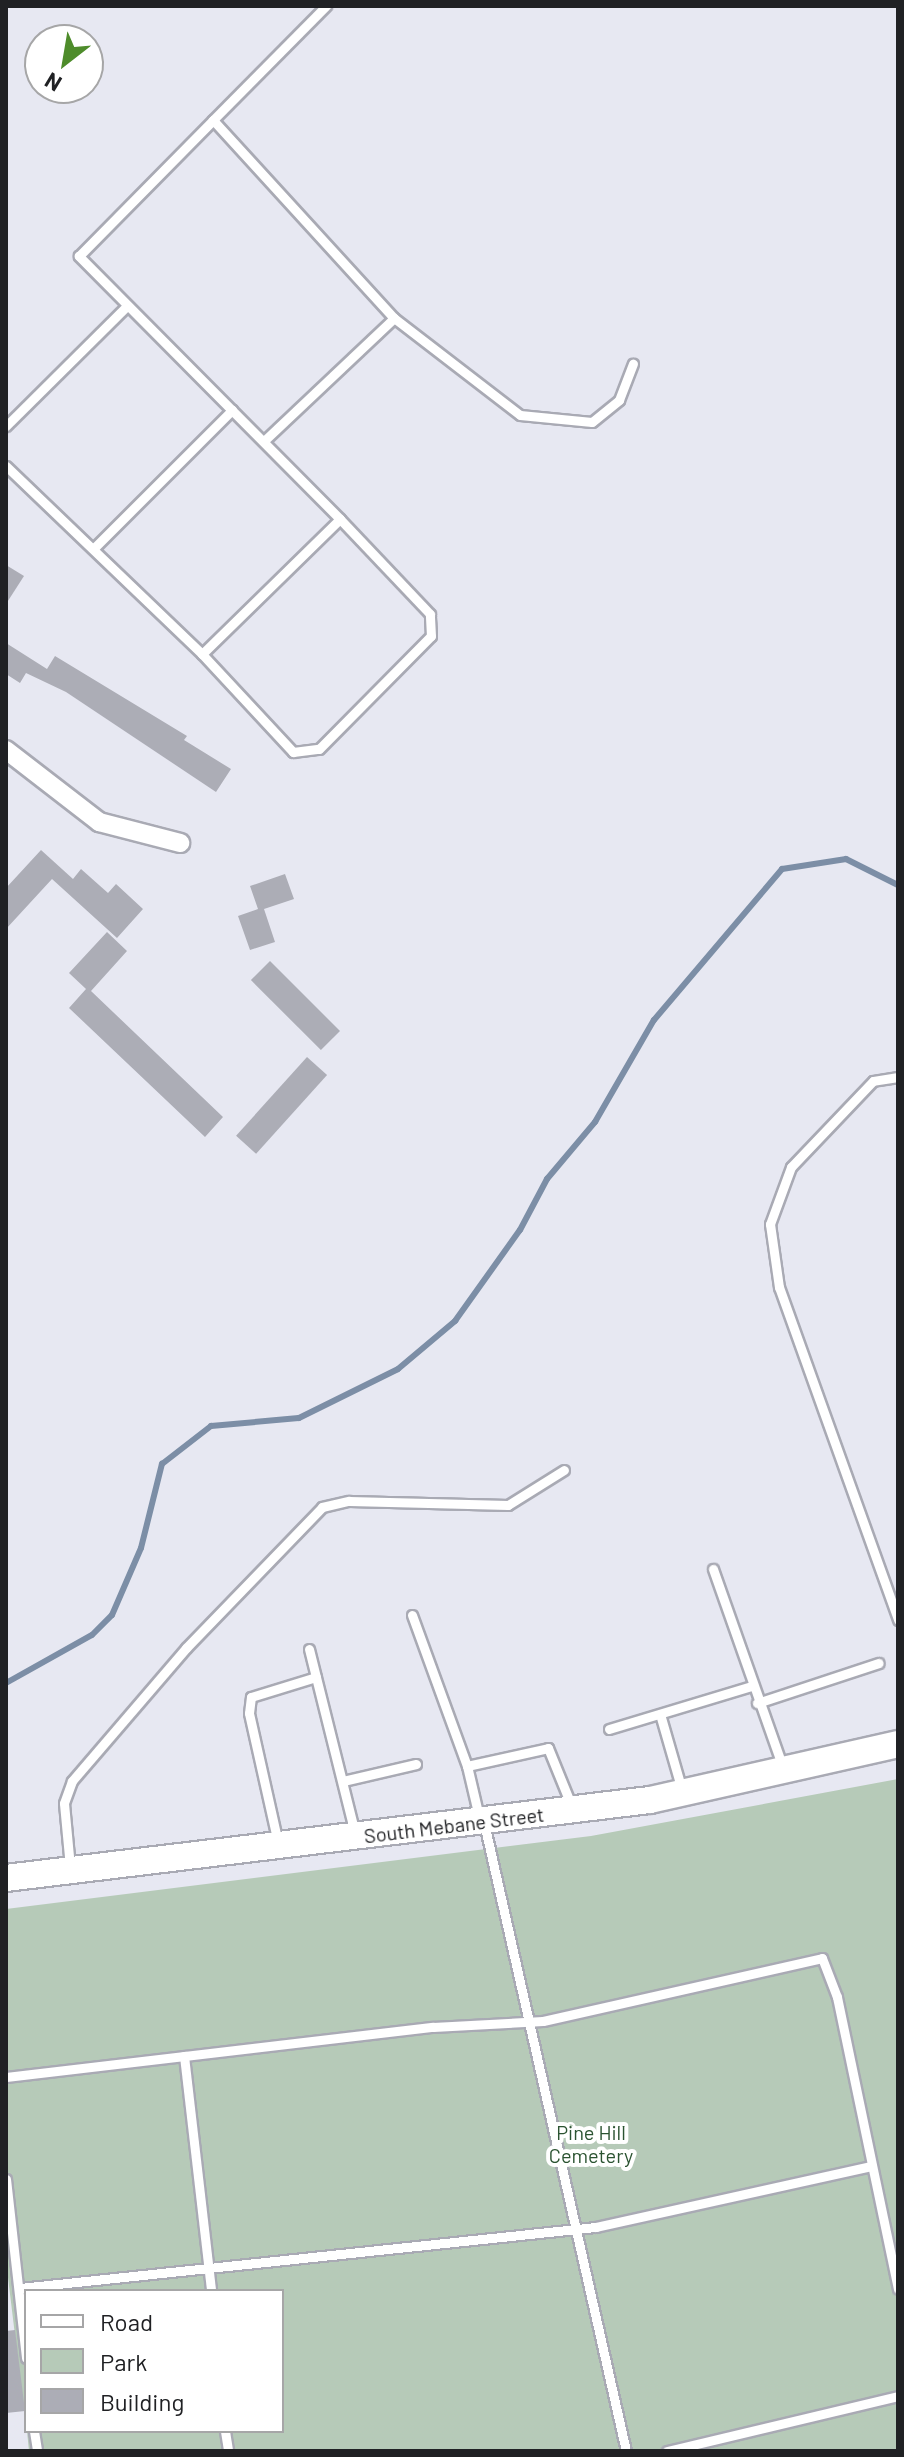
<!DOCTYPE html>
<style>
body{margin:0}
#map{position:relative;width:904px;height:2457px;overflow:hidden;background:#e7e8f2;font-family:Barlow,sans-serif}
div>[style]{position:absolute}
.green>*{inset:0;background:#b6cab8}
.stream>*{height:6px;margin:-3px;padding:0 3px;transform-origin:3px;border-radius:3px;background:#7c8ea6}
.building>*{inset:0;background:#acadb6;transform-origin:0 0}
.roads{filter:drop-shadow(2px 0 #a9aab4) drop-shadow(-2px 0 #a9aab4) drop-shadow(0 2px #a9aab4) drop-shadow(0 -2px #a9aab4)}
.lane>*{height:9px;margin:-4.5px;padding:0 4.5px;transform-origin:4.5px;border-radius:4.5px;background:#fff}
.street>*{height:18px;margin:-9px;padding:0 9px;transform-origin:9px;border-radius:9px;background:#fff}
.secondary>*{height:26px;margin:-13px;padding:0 13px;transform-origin:13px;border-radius:13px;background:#fff}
span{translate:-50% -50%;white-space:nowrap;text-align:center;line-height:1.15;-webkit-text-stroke:8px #fff;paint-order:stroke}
.street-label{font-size:20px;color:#202124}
.park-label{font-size:20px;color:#2b5331}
.frame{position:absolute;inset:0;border:8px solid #202124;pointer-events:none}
.legend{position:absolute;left:24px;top:2289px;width:260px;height:144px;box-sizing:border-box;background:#fff;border:2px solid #a6a6a7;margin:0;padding:10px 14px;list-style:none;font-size:24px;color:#202124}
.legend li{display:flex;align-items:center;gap:16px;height:40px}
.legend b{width:40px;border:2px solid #a6a6a7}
.north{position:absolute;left:24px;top:24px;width:80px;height:80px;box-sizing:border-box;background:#fff;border:2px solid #a6a6a7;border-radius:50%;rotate:211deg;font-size:22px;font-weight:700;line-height:32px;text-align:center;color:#202124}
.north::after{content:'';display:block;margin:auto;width:28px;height:36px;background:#4e8c2b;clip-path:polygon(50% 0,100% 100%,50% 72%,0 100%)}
</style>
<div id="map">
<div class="green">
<i style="clip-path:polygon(898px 1779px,898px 2451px,29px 2451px,27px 2431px,282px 2431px,282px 2291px,26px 2291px,26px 2426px,6px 2261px,6px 1909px,591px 1836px)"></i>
</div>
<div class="stream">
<i style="left:6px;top:1683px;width:98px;rotate:-29.2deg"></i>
<i style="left:92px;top:1635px;width:28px;rotate:-45deg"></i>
<i style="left:112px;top:1615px;width:73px;rotate:-66.6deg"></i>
<i style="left:141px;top:1548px;width:87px;rotate:-76deg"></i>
<i style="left:162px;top:1464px;width:62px;rotate:-37.8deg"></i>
<i style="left:211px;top:1426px;width:88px;rotate:-5.2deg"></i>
<i style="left:299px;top:1418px;width:110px;rotate:-26.3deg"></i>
<i style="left:398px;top:1369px;width:75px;rotate:-40.1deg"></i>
<i style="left:455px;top:1321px;width:112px;rotate:-54.5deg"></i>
<i style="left:520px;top:1230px;width:58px;rotate:-62.1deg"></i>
<i style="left:547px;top:1179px;width:75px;rotate:-49.9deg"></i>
<i style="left:595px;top:1122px;width:118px;rotate:-60deg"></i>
<i style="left:654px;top:1020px;width:198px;rotate:-49.7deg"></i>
<i style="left:782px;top:869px;width:65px;rotate:-8.9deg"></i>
<i style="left:846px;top:859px;width:58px;rotate:26.6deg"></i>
</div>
<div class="building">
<i style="clip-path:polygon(6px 565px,24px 576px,6px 604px)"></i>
<i style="clip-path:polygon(6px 643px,47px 669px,55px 656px,187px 736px,184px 740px,231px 769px,216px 792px,66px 692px,26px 673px,20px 683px,6px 674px)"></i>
<i style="clip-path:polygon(41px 850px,73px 879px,81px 869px,108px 893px,116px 884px,143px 909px,117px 938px,52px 879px,6px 929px,6px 888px)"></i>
<i style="clip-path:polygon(285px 874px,294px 899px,264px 909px,275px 942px,250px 950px,238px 916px,258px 909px,250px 886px)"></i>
<i style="clip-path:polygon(107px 932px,127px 951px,91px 991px,223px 1117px,205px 1137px,69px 1008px,86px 989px,69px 973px)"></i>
<i style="left:270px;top:961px;width:99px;height:27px;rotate:45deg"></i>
<i style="left:307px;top:1057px;width:27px;height:106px;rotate:42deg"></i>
<i style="clip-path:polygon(15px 2330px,25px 2411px,6px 2413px,6px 2331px)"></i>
</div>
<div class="roads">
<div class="lane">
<i style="left:213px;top:120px;width:161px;rotate:-45.3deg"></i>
<i style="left:394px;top:318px;width:159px;rotate:37.6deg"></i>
<i style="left:520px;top:415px;width:72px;rotate:5.6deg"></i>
<i style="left:592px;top:422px;width:35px;rotate:-39deg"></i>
<i style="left:619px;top:400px;width:39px;rotate:-69deg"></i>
<i style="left:6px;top:426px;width:170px;rotate:-44.8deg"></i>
<i style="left:6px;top:466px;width:272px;rotate:43.8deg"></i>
<i style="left:202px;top:654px;width:193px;rotate:-44.4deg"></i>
<i style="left:340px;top:519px;width:371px;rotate:-134.8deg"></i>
<i style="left:79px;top:256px;width:191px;rotate:-45.4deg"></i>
<i style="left:213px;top:120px;width:268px;rotate:47.6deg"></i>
<i style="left:394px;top:318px;width:179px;rotate:136.6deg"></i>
<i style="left:95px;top:547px;width:194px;rotate:-45deg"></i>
<i style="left:202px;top:654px;width:134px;rotate:47.1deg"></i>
<i style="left:293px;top:752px;width:26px;rotate:-7deg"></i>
<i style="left:319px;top:749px;width:159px;rotate:-45.3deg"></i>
<i style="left:431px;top:636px;width:22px;rotate:-93deg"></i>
<i style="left:430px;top:614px;width:131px;rotate:-133.5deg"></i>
<i style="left:898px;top:1077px;width:25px;rotate:171deg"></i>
<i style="left:873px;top:1081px;width:119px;rotate:133.6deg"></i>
<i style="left:791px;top:1167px;width:61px;rotate:110.2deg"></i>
<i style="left:770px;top:1224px;width:64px;rotate:81.9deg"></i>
<i style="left:779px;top:1287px;width:354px;rotate:70.3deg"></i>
<i style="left:713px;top:1569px;width:211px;rotate:70.6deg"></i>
<i style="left:412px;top:1615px;width:161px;rotate:70deg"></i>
<i style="left:309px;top:1649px;width:191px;rotate:76deg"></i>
<i style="left:757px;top:1703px;width:128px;rotate:-18.2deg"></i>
<i style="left:660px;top:1714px;width:79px;rotate:73.9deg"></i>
<i style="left:609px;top:1729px;width:148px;rotate:-16.8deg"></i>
<i style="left:343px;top:1781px;width:75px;rotate:-13.1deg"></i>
<i style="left:479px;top:1817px;width:52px;rotate:-103.2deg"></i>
<i style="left:467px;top:1766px;width:83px;rotate:-12.5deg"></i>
<i style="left:548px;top:1748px;width:64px;rotate:67.9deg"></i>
<i style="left:484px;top:1823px;width:644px;rotate:77.26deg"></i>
<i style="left:278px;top:1843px;width:133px;rotate:-102.6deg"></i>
<i style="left:249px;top:1713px;width:16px;rotate:-83deg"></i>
<i style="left:251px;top:1697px;width:68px;rotate:-17.1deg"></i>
<i style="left:70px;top:1867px;width:64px;rotate:-95.4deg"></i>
<i style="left:64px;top:1803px;width:23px;rotate:-70deg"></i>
<i style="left:72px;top:1781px;width:175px;rotate:-49.4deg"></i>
<i style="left:186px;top:1648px;width:196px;rotate:-46deg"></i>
<i style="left:322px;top:1507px;width:28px;rotate:-13deg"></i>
<i style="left:349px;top:1501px;width:159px;rotate:1.4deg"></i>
<i style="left:508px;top:1505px;width:66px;rotate:-32deg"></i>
<i style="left:184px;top:2056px;width:237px;rotate:83.4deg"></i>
<i style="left:6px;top:2077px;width:430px;rotate:-6.7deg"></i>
<i style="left:433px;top:2027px;width:110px;rotate:-3.1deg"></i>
<i style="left:543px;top:2021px;width:286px;rotate:-12.7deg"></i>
<i style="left:822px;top:1958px;width:42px;rotate:69deg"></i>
<i style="left:837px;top:1997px;width:298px;rotate:78.2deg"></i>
<i style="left:6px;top:2179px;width:180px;rotate:83.6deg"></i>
<i style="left:20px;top:2288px;width:579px;rotate:-6.05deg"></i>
<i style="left:596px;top:2227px;width:282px;rotate:-12.5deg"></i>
<i style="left:34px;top:2431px;width:20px;rotate:81deg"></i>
<i style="left:225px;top:2431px;width:20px;rotate:81deg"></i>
<i style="left:667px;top:2451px;width:237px;rotate:-13.4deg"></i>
</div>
<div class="street">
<i style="left:6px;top:750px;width:118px;rotate:37.7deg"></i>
<i style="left:99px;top:822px;width:84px;rotate:14.5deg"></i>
</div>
<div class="secondary">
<i style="left:6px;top:1878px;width:649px;rotate:-6.91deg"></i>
<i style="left:650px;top:1800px;width:254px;rotate:-12.7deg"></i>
</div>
</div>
<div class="street-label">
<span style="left:454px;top:1825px;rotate:-7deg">South Mebane Street</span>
</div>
<div class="park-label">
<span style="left:591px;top:2144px">Pine Hill<br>Cemetery</span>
</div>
<div class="frame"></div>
<ul class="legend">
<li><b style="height:10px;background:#fff"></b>Road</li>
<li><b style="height:22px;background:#b6cab8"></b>Park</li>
<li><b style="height:22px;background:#acadb6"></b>Building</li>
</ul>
<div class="north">N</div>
</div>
